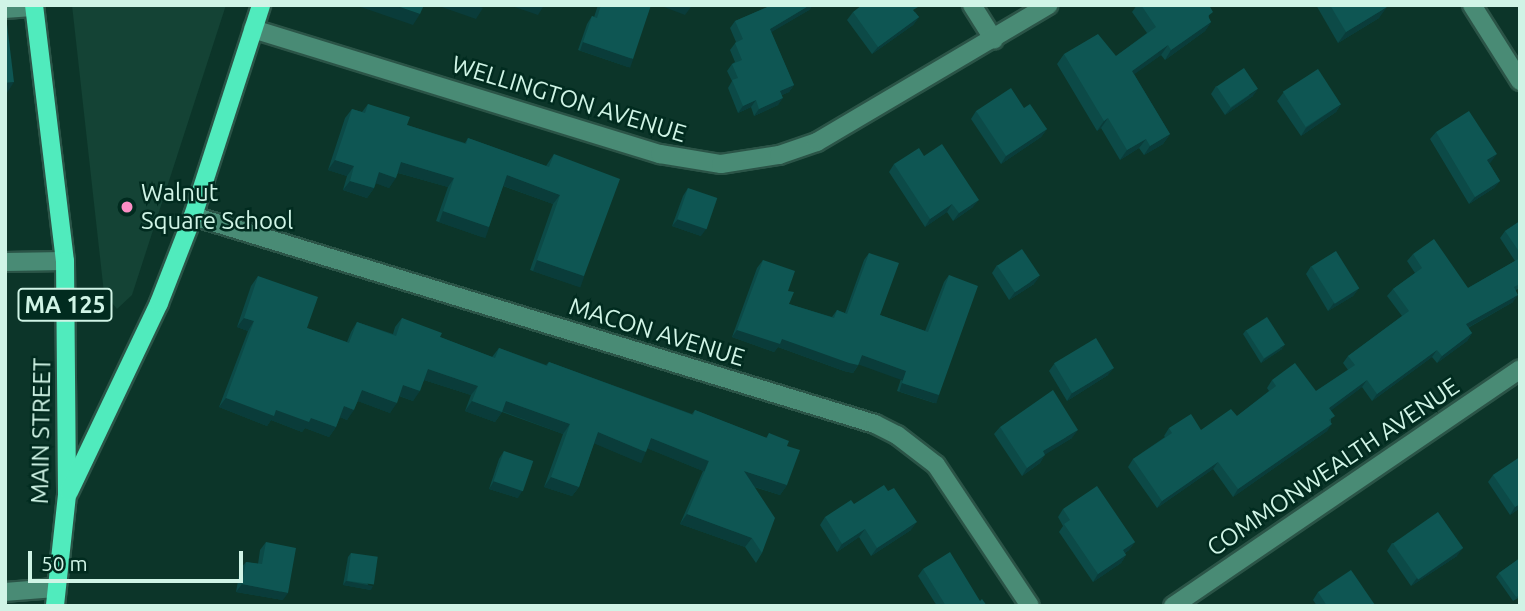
<!DOCTYPE html>
<style>
body{margin:0}
#map{position:relative;width:1525px;height:611px;overflow:hidden;background:#0c3529;font-family:Ubuntu,sans-serif}
div>[style]{position:absolute}
.built>*{inset:0;background:#144335}
.roads{filter:drop-shadow(2px 0 #2b5447) drop-shadow(-2px 0 #2b5447) drop-shadow(0 2px #2b5447) drop-shadow(0 -2px #2b5447)}
.minor>*{height:18px;margin:-9px;padding:0 9px;transform-origin:9px;border-radius:9px;background:#498b75}
.major>*{height:18px;margin:-9px;padding:0 9px;transform-origin:9px;border-radius:9px;background:#50ebbd}
.wall>*{inset:0;background:#0c4a47}
.shaded-wall>*{inset:0;background:#0a3c3a;transform-origin:0 0}
.building>*{inset:0;background:#0e5653;transform-origin:0 0}
.dots>*{width:19px;height:19px;translate:-50% -50%;box-sizing:border-box;border:4px solid #012b1f;border-radius:50%}
span{translate:-50% -50%;white-space:nowrap;text-align:center;line-height:1.15;-webkit-text-stroke:5px #012b1f;paint-order:stroke}
.shield-label span{padding:2px 5px;background:#012b1f;border:2px solid;border-radius:5px;-webkit-text-stroke-width:0}
.shield-label{font-size:23px;color:#d0f4e6;font-weight:700}
.street-label{font-size:24px;color:#d0f4e6}
.poi-label{font-size:24px;color:#d0f4e6}
.left{translate:0 -50%;text-align:left}
.frame{position:absolute;inset:0;border:7px solid #d0f4e6;pointer-events:none}
.scale{position:absolute;left:28px;top:551px;width:215px;height:32px;box-sizing:border-box;border:4px solid #d0f4e6;border-top:0;padding-left:9px;font-size:21px;line-height:24px;white-space:nowrap;color:#d0f4e6;-webkit-text-stroke:5px #012b1f;paint-order:stroke}
</style>
<div id="map">
<div class="built">
<i style="clip-path:polygon(72px 5px,226px 5px,132px 295px,117px 309px,104px 293px)"></i>
</div>
<div class="roads">
<div class="minor">
<i style="left:972px;top:5px;width:41px;rotate:57.8deg"></i>
<i style="left:1472px;top:5px;width:90px;rotate:57.7deg"></i>
<i style="left:5px;top:9px;width:29px;rotate:-4deg"></i>
<i style="left:253px;top:29px;width:426px;rotate:17.1deg"></i>
<i style="left:660px;top:154px;width:62px;rotate:9.3deg"></i>
<i style="left:721px;top:164px;width:59px;rotate:-8.8deg"></i>
<i style="left:779px;top:155px;width:40px;rotate:-18.9deg"></i>
<i style="left:817px;top:142px;width:269px;rotate:-30.6deg"></i>
<i style="left:193px;top:216px;width:713px;rotate:16.96deg"></i>
<i style="left:875px;top:424px;width:25px;rotate:27deg"></i>
<i style="left:897px;top:435px;width:49px;rotate:37.6deg"></i>
<i style="left:936px;top:465px;width:169px;rotate:56.3deg"></i>
<i style="left:5px;top:262px;width:60px;rotate:-1deg"></i>
<i style="left:5px;top:592px;width:51px;rotate:-4.5deg"></i>
<i style="left:1173px;top:606px;width:420px;rotate:-34.3deg"></i>
</div>
<div class="major">
<i style="left:34px;top:5px;width:258px;rotate:83.1deg"></i>
<i style="left:65px;top:261px;width:234px;rotate:89.5deg"></i>
<i style="left:67px;top:495px;width:112px;rotate:96.2deg"></i>
<i style="left:69px;top:492px;width:209px;rotate:-64.5deg"></i>
<i style="left:159px;top:303px;width:93px;rotate:-68.7deg"></i>
<i style="left:193px;top:216px;width:222px;rotate:-72.1deg"></i>
</div>
</div>
<div class="wall">
<i style="clip-path:polygon(598px 5px,651px 5px,628px 67px,578px 50px,587px 24px,592px 16px,594px 17px)"></i>
<i style="clip-path:polygon(769px 5px,813px 5px,809px 10px,771px 32px,794px 85px,789px 92px,782px 95px,778px 105px,754px 116px,751px 107px,738px 113px,728px 88px,732px 81px,727px 71px,732px 64px,735px 62px,730px 50px,736px 42px,730px 28px,735px 21px,770px 6px)"></i>
<i style="clip-path:polygon(1137px 5px,1209px 5px,1209px 18px,1211px 22px,1205px 31px,1165px 60px,1161px 55px,1134px 74px,1170px 134px,1163px 144px,1144px 155px,1139px 148px,1120px 160px,1101px 128px,1097px 131px,1057px 64px,1064px 54px,1116px 56px,1147px 33px,1132px 12px)"></i>
<i style="clip-path:polygon(1316px 5px,1385px 5px,1379px 18px,1338px 43px)"></i>
<i style="clip-path:polygon(853px 12px,915px 12px,919px 17px,913px 25px,872px 54px,847px 20px)"></i>
<i style="clip-path:polygon(1216px 86px,1253px 96px,1225px 115px,1211px 94px)"></i>
<i style="clip-path:polygon(1283px 93px,1341px 104px,1336px 112px,1301px 136px,1277px 101px)"></i>
<i style="clip-path:polygon(368px 104px,407px 125px,465px 143px,468px 138px,546px 166px,554px 154px,584px 276px,577px 286px,530px 270px,553px 204px,503px 186px,489px 227px,482px 237px,436px 221px,448px 187px,398px 173px,389px 188px,376px 183px,374px 188px,367px 198px,343px 190px,347px 176px,328px 170px,345px 118px,352px 109px,362px 112px)"></i>
<i style="clip-path:polygon(1024px 108px,1047px 129px,1041px 137px,1001px 164px,971px 119px,976px 111px)"></i>
<i style="clip-path:polygon(1436px 132px,1491px 162px,1489px 163px,1500px 181px,1494px 188px,1469px 204px,1430px 139px)"></i>
<i style="clip-path:polygon(924px 156px,973px 207px,953px 221px,947px 212px,925px 227px,889px 172px,894px 164px)"></i>
<i style="clip-path:polygon(688px 188px,701px 236px,672px 226px,683px 196px)"></i>
<i style="clip-path:polygon(1520px 221px,1520px 288px,1516px 290px,1513px 302px,1468px 328px,1472px 333px,1467px 341px,1437px 363px,1432px 357px,1372px 401px,1362px 387px,1331px 410px,1331px 422px,1327px 431px,1233px 497px,1213px 469px,1157px 508px,1128px 467px,1133px 459px,1165px 437px,1164px 436px,1169px 428px,1201px 430px,1237px 416px,1269px 391px,1267px 388px,1272px 380px,1316px 391px,1348px 370px,1343px 363px,1348px 356px,1402px 316px,1387px 296px,1393px 289px,1415px 273px,1407px 261px,1413px 254px,1468px 288px,1515px 261px,1500px 238px,1505px 231px)"></i>
<i style="clip-path:polygon(869px 253px,880px 315px,925px 331px,944px 282px,949px 275px,939px 395px,934px 403px,897px 391px,901px 379px,859px 364px,853px 373px,844px 371px,778px 347px,774px 352px,732px 337px,757px 268px,763px 260px,789px 304px,832px 317px,837px 310px,845px 313px,864px 260px)"></i>
<i style="clip-path:polygon(997px 265px,1034px 284px,1009px 300px,992px 273px)"></i>
<i style="clip-path:polygon(1311px 266px,1359px 288px,1353px 296px,1328px 311px,1306px 274px)"></i>
<i style="clip-path:polygon(258px 276px,307px 328px,347px 342px,351px 332px,357px 322px,393px 334px,395px 327px,402px 318px,440px 337px,492px 357px,499px 348px,546px 365px,549px 362px,692px 414px,695px 410px,766px 438px,769px 433px,787px 446px,787px 485px,780px 495px,754px 487px,762px 553px,756px 563px,745px 547px,680px 524px,703px 471px,647px 448px,639px 462px,594px 443px,579px 487px,572px 496px,544px 487px,563px 434px,502px 412px,495px 422px,465px 411px,471px 395px,424px 380px,413px 401px,399px 396px,390px 413px,358px 401px,347px 420px,340px 417px,336px 427px,329px 437px,305px 428px,302px 432px,271px 420px,267px 426px,219px 407px,248px 331px,237px 327px,251px 286px)"></i>
<i style="clip-path:polygon(1246px 330px,1282px 349px,1261px 363px,1243px 334px)"></i>
<i style="clip-path:polygon(1054px 364px,1108px 375px,1067px 401px,1049px 371px)"></i>
<i style="clip-path:polygon(1000px 427px,1072px 438px,1045px 454px,1040px 463px,1022px 476px,994px 434px)"></i>
<i style="clip-path:polygon(504px 451px,518px 498px,489px 489px,499px 459px)"></i>
<i style="clip-path:polygon(1520px 457px,1520px 508px,1510px 515px,1488px 482px,1493px 475px)"></i>
<i style="clip-path:polygon(1063px 509px,1135px 542px,1129px 550px,1125px 553px,1126px 555px,1121px 563px,1093px 582px,1059px 532px,1063px 526px,1058px 517px)"></i>
<i style="clip-path:polygon(825px 517px,911px 530px,871px 556px,859px 537px,837px 552px,820px 525px)"></i>
<i style="clip-path:polygon(266px 542px,283px 600px,236px 592px,240px 569px,246px 562px,258px 564px,260px 550px)"></i>
<i style="clip-path:polygon(1392px 543px,1457px 556px,1411px 586px,1387px 551px)"></i>
<i style="clip-path:polygon(351px 553px,371px 590px,343px 585px,348px 557px)"></i>
<i style="clip-path:polygon(1520px 558px,1520px 597px,1513px 601px,1496px 577px,1499px 573px)"></i>
<i style="clip-path:polygon(923px 569px,980px 601px,987px 606px,937px 606px,918px 576px)"></i>
<i style="clip-path:polygon(1318px 592px,1375px 606px,1317px 606px,1313px 600px)"></i>
</div>
<div class="shaded-wall">
<i style="clip-path:polygon(355px 5px,394px 5px,420px 14px,413px 25px)"></i>
<i style="clip-path:polygon(436px 5px,476px 5px,483px 8px,476px 19px)"></i>
<i style="clip-path:polygon(509px 5px,537px 5px,543px 7px,538px 15px)"></i>
<i style="clip-path:polygon(659px 5px,687px 5px,691px 7px,685px 15px)"></i>
<i style="clip-path:polygon(810px 5px,813px 5px,809px 10px,765px 36px,770px 29px)"></i>
<i style="clip-path:polygon(1387px 7px,1379px 18px,1338px 43px,1346px 32px)"></i>
<i style="clip-path:polygon(919px 17px,913px 25px,872px 54px,878px 47px)"></i>
<i style="clip-path:polygon(1211px 22px,1205px 31px,1165px 60px,1171px 50px)"></i>
<i style="left:583px;top:42px;width:53px;height:9px;rotate:19deg"></i>
<i style="clip-path:polygon(1168px 45px,1161px 55px,1125px 81px,1132px 71px)"></i>
<i style="clip-path:polygon(14px 82px,7px 93px,5px 93px,5px 83px)"></i>
<i style="clip-path:polygon(794px 85px,789px 92px,775px 98px,780px 91px)"></i>
<i style="clip-path:polygon(1258px 89px,1253px 96px,1225px 115px,1231px 108px)"></i>
<i style="clip-path:polygon(783px 98px,778px 105px,754px 116px,759px 109px)"></i>
<i style="clip-path:polygon(756px 100px,751px 107px,738px 113px,743px 106px)"></i>
<i style="clip-path:polygon(1341px 104px,1336px 112px,1301px 136px,1306px 128px)"></i>
<i style="clip-path:polygon(1108px 118px,1101px 128px,1097px 131px,1104px 121px)"></i>
<i style="clip-path:polygon(1047px 129px,1041px 137px,1001px 164px,1006px 156px)"></i>
<i style="clip-path:polygon(1170px 134px,1163px 144px,1144px 155px,1150px 146px)"></i>
<i style="clip-path:polygon(1146px 139px,1139px 148px,1120px 160px,1127px 150px)"></i>
<i style="clip-path:polygon(1497px 154px,1491px 162px,1482px 168px,1487px 160px)"></i>
<i style="clip-path:polygon(335px 160px,354px 166px,347px 176px,328px 170px)"></i>
<i style="clip-path:polygon(401px 162px,454px 178px,448px 187px,395px 172px)"></i>
<i style="clip-path:polygon(379px 172px,396px 178px,389px 188px,372px 182px)"></i>
<i style="clip-path:polygon(507px 175px,560px 195px,553px 204px,501px 185px)"></i>
<i style="clip-path:polygon(350px 181px,374px 188px,367px 198px,343px 190px)"></i>
<i style="clip-path:polygon(1500px 181px,1494px 188px,1469px 204px,1475px 197px)"></i>
<i style="clip-path:polygon(979px 200px,973px 207px,953px 221px,959px 213px)"></i>
<i style="clip-path:polygon(952px 204px,947px 212px,925px 227px,930px 219px)"></i>
<i style="left:443px;top:211px;width:49px;height:12px;rotate:19deg"></i>
<i style="clip-path:polygon(678px 219px,707px 228px,701px 236px,672px 226px)"></i>
<i style="left:537px;top:260px;width:50px;height:12px;rotate:19deg"></i>
<i style="clip-path:polygon(1040px 276px,1034px 284px,1009px 300px,1015px 292px)"></i>
<i style="clip-path:polygon(1359px 288px,1353px 296px,1328px 311px,1334px 303px)"></i>
<i style="clip-path:polygon(1518px 295px,1513px 302px,1460px 332px,1466px 324px)"></i>
<i style="clip-path:polygon(244px 318px,254px 321px,248px 331px,237px 327px)"></i>
<i style="clip-path:polygon(737px 330px,782px 339px,858px 365px,853px 373px,844px 371px,778px 347px,774px 352px,732px 337px)"></i>
<i style="clip-path:polygon(1472px 333px,1467px 341px,1437px 363px,1442px 356px)"></i>
<i style="clip-path:polygon(1285px 345px,1282px 349px,1261px 363px,1264px 359px)"></i>
<i style="clip-path:polygon(1437px 350px,1432px 357px,1372px 401px,1377px 394px)"></i>
<i style="left:862px;top:355px;width:47px;height:10px;rotate:20deg"></i>
<i style="clip-path:polygon(1114px 368px,1108px 375px,1067px 401px,1072px 393px)"></i>
<i style="clip-path:polygon(428px 369px,478px 386px,471px 395px,421px 379px)"></i>
<i style="clip-path:polygon(1367px 380px,1362px 387px,1324px 416px,1329px 408px)"></i>
<i style="left:902px;top:383px;width:39px;height:9px;rotate:18deg"></i>
<i style="clip-path:polygon(403px 385px,420px 391px,413px 401px,397px 395px)"></i>
<i style="clip-path:polygon(362px 390px,397px 403px,390px 413px,355px 400px)"></i>
<i style="clip-path:polygon(226px 398px,311px 418px,336px 427px,329px 437px,305px 428px,302px 432px,271px 420px,267px 426px,219px 407px)"></i>
<i style="clip-path:polygon(472px 401px,502px 412px,495px 422px,465px 411px)"></i>
<i style="clip-path:polygon(506px 401px,570px 424px,563px 434px,499px 410px)"></i>
<i style="clip-path:polygon(344px 406px,354px 410px,347px 420px,337px 416px)"></i>
<i style="clip-path:polygon(1332px 424px,1327px 431px,1233px 497px,1238px 489px)"></i>
<i style="clip-path:polygon(1078px 430px,1072px 438px,1038px 459px,1043px 451px)"></i>
<i style="left:598px;top:432px;width:52px;height:12px;rotate:23deg"></i>
<i style="left:651px;top:438px;width:62px;height:11px;rotate:22deg"></i>
<i style="clip-path:polygon(1045px 455px,1040px 463px,1022px 476px,1027px 468px)"></i>
<i style="clip-path:polygon(1218px 462px,1213px 469px,1157px 508px,1162px 501px)"></i>
<i style="clip-path:polygon(744px 471px,787px 485px,780px 495px,737px 481px)"></i>
<i style="clip-path:polygon(551px 477px,579px 487px,572px 496px,544px 487px)"></i>
<i style="clip-path:polygon(494px 481px,523px 490px,518px 498px,489px 489px)"></i>
<i style="clip-path:polygon(1520px 504px,1520px 508px,1510px 515px,1515px 507px)"></i>
<i style="clip-path:polygon(687px 514px,752px 538px,745px 547px,680px 524px)"></i>
<i style="clip-path:polygon(917px 522px,911px 530px,871px 556px,877px 548px)"></i>
<i style="clip-path:polygon(865px 529px,859px 537px,837px 552px,842px 544px)"></i>
<i style="clip-path:polygon(1135px 542px,1129px 550px,1117px 558px,1123px 550px)"></i>
<i style="clip-path:polygon(1463px 548px,1457px 556px,1411px 586px,1417px 578px)"></i>
<i style="clip-path:polygon(1126px 555px,1121px 563px,1093px 582px,1098px 574px)"></i>
<i style="clip-path:polygon(346px 581px,373px 586px,371px 590px,343px 585px)"></i>
<i style="clip-path:polygon(242px 584px,288px 593px,283px 600px,236px 592px)"></i>
</div>
<div class="building">
<i style="clip-path:polygon(394px 5px,424px 5px,420px 14px)"></i>
<i style="clip-path:polygon(601px 5px,651px 5px,633px 59px,583px 42px,592px 16px,597px 18px)"></i>
<i style="clip-path:polygon(772px 5px,810px 5px,770px 29px,794px 85px,780px 91px,783px 98px,759px 109px,756px 100px,743px 106px,732px 80px,738px 78px,732px 64px,742px 60px,735px 43px,743px 39px,735px 21px)"></i>
<i style="clip-path:polygon(862px 5px,917px 5px,918px 7px,913px 10px,919px 17px,878px 47px,853px 12px)"></i>
<i style="clip-path:polygon(1141px 5px,1209px 5px,1213px 12px,1208px 16px,1211px 22px,1171px 50px,1168px 45px,1132px 71px,1170px 134px,1150px 146px,1146px 139px,1127px 150px,1108px 118px,1104px 121px,1064px 54px,1098px 34px,1116px 56px,1156px 27px)"></i>
<i style="clip-path:polygon(1330px 5px,1385px 5px,1387px 7px,1346px 32px)"></i>
<i style="clip-path:polygon(5px 24px,7px 24px,14px 82px,5px 83px)"></i>
<i style="left:1244px;top:68px;width:25px;height:33px;rotate:56deg"></i>
<i style="left:1318px;top:69px;width:42px;height:42px;rotate:57deg"></i>
<i style="clip-path:polygon(1011px 88px,1024px 108px,1030px 104px,1047px 129px,1006px 156px,976px 111px)"></i>
<i style="clip-path:polygon(368px 104px,410px 117px,407px 125px,466px 144px,468px 138px,549px 167px,554px 154px,620px 179px,584px 276px,537px 260px,560px 195px,507px 175px,489px 227px,443px 211px,454px 178px,401px 162px,396px 178px,379px 172px,374px 188px,350px 181px,354px 166px,335px 160px,352px 109px,365px 113px)"></i>
<i style="clip-path:polygon(1469px 111px,1497px 154px,1487px 160px,1500px 181px,1475px 197px,1436px 132px)"></i>
<i style="clip-path:polygon(942px 144px,979px 200px,959px 213px,952px 204px,930px 219px,894px 164px,919px 148px,924px 156px)"></i>
<i style="left:688px;top:188px;width:31px;height:33px;rotate:19deg"></i>
<i style="clip-path:polygon(1520px 221px,1520px 253px,1505px 231px)"></i>
<i style="clip-path:polygon(1434px 239px,1468px 288px,1520px 258px,1520px 284px,1514px 287px,1518px 295px,1466px 324px,1472px 333px,1442px 356px,1437px 350px,1377px 394px,1367px 380px,1329px 408px,1335px 416px,1329px 420px,1332px 424px,1238px 489px,1218px 462px,1162px 501px,1133px 459px,1172px 433px,1169px 428px,1191px 414px,1201px 430px,1231px 409px,1237px 416px,1276px 386px,1272px 380px,1295px 363px,1316px 391px,1355px 365px,1348px 356px,1409px 311px,1393px 289px,1422px 268px,1413px 254px)"></i>
<i style="left:1022px;top:249px;width:32px;height:30px;rotate:56deg"></i>
<i style="left:1336px;top:251px;width:44px;height:29px;rotate:58deg"></i>
<i style="clip-path:polygon(869px 253px,899px 263px,880px 315px,928px 332px,949px 275px,978px 286px,939px 395px,902px 383px,906px 371px,862px 355px,858px 365px,849px 363px,782px 339px,780px 344px,737px 330px,763px 260px,795px 271px,788px 291px,794px 292px,789px 304px,834px 318px,837px 310px,847px 314px)"></i>
<i style="clip-path:polygon(258px 276px,318px 297px,307px 328px,349px 343px,357px 322px,396px 336px,402px 318px,442px 333px,440px 337px,495px 358px,499px 348px,547px 366px,549px 362px,693px 415px,695px 410px,767px 438px,769px 433px,789px 441px,787px 446px,800px 450px,787px 485px,744px 471px,775px 518px,762px 553px,752px 538px,687px 514px,709px 461px,651px 438px,646px 452px,598px 432px,579px 487px,551px 477px,570px 424px,506px 401px,502px 412px,472px 401px,478px 386px,428px 369px,420px 391px,403px 385px,397px 403px,362px 390px,354px 410px,344px 406px,336px 427px,311px 418px,309px 422px,276px 410px,274px 416px,226px 398px,254px 321px,244px 318px)"></i>
<i style="left:1267px;top:317px;width:33px;height:25px;rotate:57deg"></i>
<i style="left:1096px;top:338px;width:35px;height:49px;rotate:59deg"></i>
<i style="clip-path:polygon(1053px 390px,1078px 430px,1043px 451px,1045px 455px,1027px 468px,1000px 427px)"></i>
<i style="left:504px;top:451px;width:31px;height:32px;rotate:19deg"></i>
<i style="clip-path:polygon(1520px 457px,1520px 504px,1515px 507px,1493px 475px)"></i>
<i style="clip-path:polygon(884px 485px,888px 491px,894px 488px,917px 522px,877px 548px,865px 529px,842px 544px,825px 517px,851px 500px,854px 504px)"></i>
<i style="clip-path:polygon(1097px 486px,1135px 542px,1123px 550px,1126px 555px,1098px 574px,1064px 524px,1070px 520px,1063px 509px)"></i>
<i style="left:1438px;top:512px;width:44px;height:55px;rotate:55deg"></i>
<i style="clip-path:polygon(266px 542px,296px 548px,288px 593px,242px 584px,246px 562px,262px 564px)"></i>
<i style="clip-path:polygon(950px 552px,980px 601px,982px 599px,987px 606px,946px 606px,923px 569px)"></i>
<i style="left:351px;top:553px;width:27px;height:28px;rotate:8deg"></i>
<i style="clip-path:polygon(1520px 558px,1520px 595px,1516px 597px,1499px 573px)"></i>
<i style="clip-path:polygon(1351px 570px,1375px 605px,1327px 606px,1318px 592px)"></i>
</div>
<div class="dots">
<i style="left:127px;top:207px;background:#fb8fc5"></i>
</div>
<div class="shield-label">
<span style="left:65px;top:305px">MA 125</span>
</div>
<div class="street-label">
<span style="left:569px;top:99px;rotate:17deg">WELLINGTON AVENUE</span>
<span style="left:657px;top:332px;rotate:17deg">MACON AVENUE</span>
<span style="left:41px;top:431px;rotate:-89deg">MAIN STREET</span>
<span style="left:1333px;top:467px;rotate:-34deg">COMMONWEALTH AVENUE</span>
</div>
<div class="poi-label">
<span class="left" style="left:141px;top:207px">Walnut<br>Square School</span>
</div>
<div class="frame"></div>
<div class="scale">50 m</div>
</div>
